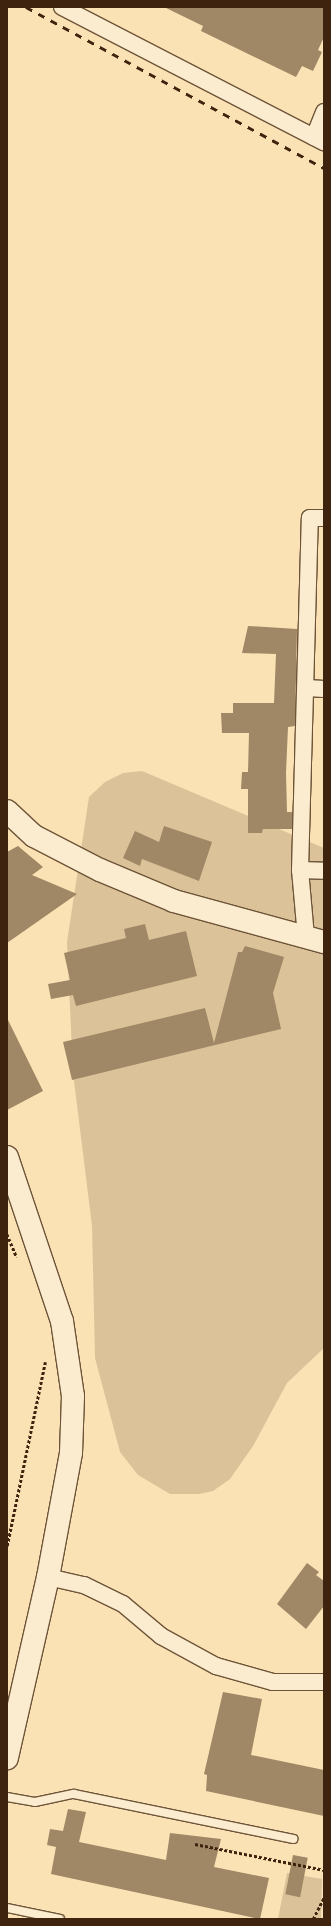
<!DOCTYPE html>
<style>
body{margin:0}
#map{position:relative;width:331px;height:1926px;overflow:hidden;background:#fbe2b5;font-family:"IM FELL DW Pica",serif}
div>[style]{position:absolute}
.green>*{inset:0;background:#dbc299}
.building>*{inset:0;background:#a08765;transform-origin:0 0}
.path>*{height:2.5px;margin-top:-1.25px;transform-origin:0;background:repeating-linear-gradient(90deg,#3e240e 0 3px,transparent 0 5px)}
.roads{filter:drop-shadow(1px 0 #6d5438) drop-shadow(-1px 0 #6d5438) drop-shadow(0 1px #6d5438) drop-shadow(0 -1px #6d5438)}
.lane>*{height:8px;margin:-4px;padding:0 4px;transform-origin:4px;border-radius:4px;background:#fceccf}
.street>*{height:16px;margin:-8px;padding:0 8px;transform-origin:8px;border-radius:8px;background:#fceccf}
.secondary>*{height:22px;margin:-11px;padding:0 11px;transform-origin:11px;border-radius:11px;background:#fceccf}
.rail>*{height:3px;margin-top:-1.5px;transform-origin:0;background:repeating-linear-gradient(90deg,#3e240e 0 7px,transparent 0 14px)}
span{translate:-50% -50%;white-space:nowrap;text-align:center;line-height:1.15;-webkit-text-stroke:4px #fceccf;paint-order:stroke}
.frame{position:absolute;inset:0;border:8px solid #3e240e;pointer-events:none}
</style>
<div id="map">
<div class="green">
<i style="clip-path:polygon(142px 771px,324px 848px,324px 1348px,287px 1383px,253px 1446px,230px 1479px,213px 1491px,199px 1494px,170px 1494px,138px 1475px,120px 1452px,95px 1358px,92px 1226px,73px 1073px,67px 942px,89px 797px,105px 782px,123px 773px)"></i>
<i style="clip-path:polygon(287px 1873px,322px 1879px,321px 1919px,278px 1919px)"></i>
</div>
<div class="building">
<i style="clip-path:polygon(164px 7px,324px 7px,324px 37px,318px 50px,322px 52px,313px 71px,302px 66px,296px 77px,201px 31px,203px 26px)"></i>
<i style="clip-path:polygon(248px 626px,297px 629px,295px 726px,288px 727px,286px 773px,287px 812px,292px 812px,292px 829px,263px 829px,262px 833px,248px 833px,248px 789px,241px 789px,242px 772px,248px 772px,249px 733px,222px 733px,221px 713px,233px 713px,233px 703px,274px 703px,276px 654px,242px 653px)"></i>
<i style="clip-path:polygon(164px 826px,212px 842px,199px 881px,142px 859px,140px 866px,123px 858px,135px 831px,159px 842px)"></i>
<i style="clip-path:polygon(18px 846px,43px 867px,32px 875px,77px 894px,7px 943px,7px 852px)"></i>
<i style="clip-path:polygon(145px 924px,149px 940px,186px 931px,197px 976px,76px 1006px,73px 995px,51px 999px,48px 984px,70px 980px,64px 953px,126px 938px,124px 929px)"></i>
<i style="clip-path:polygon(245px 946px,284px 957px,273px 993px,281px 1029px,72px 1080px,63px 1042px,205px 1008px,214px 1043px,238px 952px,242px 952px)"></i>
<i style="clip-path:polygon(7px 1018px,43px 1091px,7px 1110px)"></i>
<i style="clip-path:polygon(307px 1563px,319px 1572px,316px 1575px,324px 1581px,324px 1606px,306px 1629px,277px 1604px)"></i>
<i style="clip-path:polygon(223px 1692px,262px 1699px,251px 1755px,324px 1770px,324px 1816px,206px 1791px,207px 1775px,204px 1774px)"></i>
<i style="clip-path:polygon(68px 1809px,86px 1812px,79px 1842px,166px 1860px,170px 1833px,221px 1839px,214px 1867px,269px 1878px,260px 1919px,51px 1874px,56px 1847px,47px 1845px,50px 1829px,63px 1831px)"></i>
<i style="left:293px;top:1855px;width:15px;height:40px;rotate:11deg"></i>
</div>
<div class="path">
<i style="left:7px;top:1234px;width:25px;rotate:67deg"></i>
<i style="left:7px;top:1546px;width:188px;rotate:-78.3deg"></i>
<i style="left:195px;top:1844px;width:132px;rotate:11.4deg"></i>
<i style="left:313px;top:1919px;width:25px;rotate:-63deg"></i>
</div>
<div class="roads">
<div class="lane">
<i style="left:7px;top:1797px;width:28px;rotate:10deg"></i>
<i style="left:35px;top:1802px;width:40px;rotate:-12deg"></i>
<i style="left:74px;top:1794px;width:224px;rotate:11.6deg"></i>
<i style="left:7px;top:1908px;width:54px;rotate:11.7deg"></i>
</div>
<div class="street">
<i style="left:62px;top:7px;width:295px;rotate:27.3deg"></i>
<i style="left:314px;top:137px;width:27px;rotate:-68deg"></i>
<i style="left:307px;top:688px;width:17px;rotate:3deg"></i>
<i style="left:300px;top:870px;width:24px;rotate:2deg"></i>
<i style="left:306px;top:937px;width:67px;rotate:-95.1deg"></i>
<i style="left:300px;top:870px;width:352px;rotate:-88.4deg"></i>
<i style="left:310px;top:518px;width:14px"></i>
<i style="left:48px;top:1577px;width:37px;rotate:13deg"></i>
<i style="left:84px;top:1585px;width:43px;rotate:26deg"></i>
<i style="left:123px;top:1604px;width:50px;rotate:40.1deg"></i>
<i style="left:161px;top:1636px;width:63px;rotate:28.6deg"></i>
<i style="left:216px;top:1666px;width:59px;rotate:15.7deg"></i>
<i style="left:273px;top:1682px;width:51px"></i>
</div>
<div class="secondary">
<i style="left:7px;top:811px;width:37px;rotate:43deg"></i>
<i style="left:34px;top:836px;width:74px;rotate:27.3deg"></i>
<i style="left:100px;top:870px;width:80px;rotate:22.7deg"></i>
<i style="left:174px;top:901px;width:156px;rotate:15.3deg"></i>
<i style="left:7px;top:1157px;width:173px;rotate:71.5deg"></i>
<i style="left:62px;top:1321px;width:76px;rotate:81.7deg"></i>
<i style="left:73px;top:1396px;width:57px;rotate:92deg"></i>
<i style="left:71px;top:1453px;width:126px;rotate:100.5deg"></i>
<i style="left:48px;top:1577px;width:186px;rotate:102.8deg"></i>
</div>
</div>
<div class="rail">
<i style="left:26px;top:7px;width:339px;rotate:28.4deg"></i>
</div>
<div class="frame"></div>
</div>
